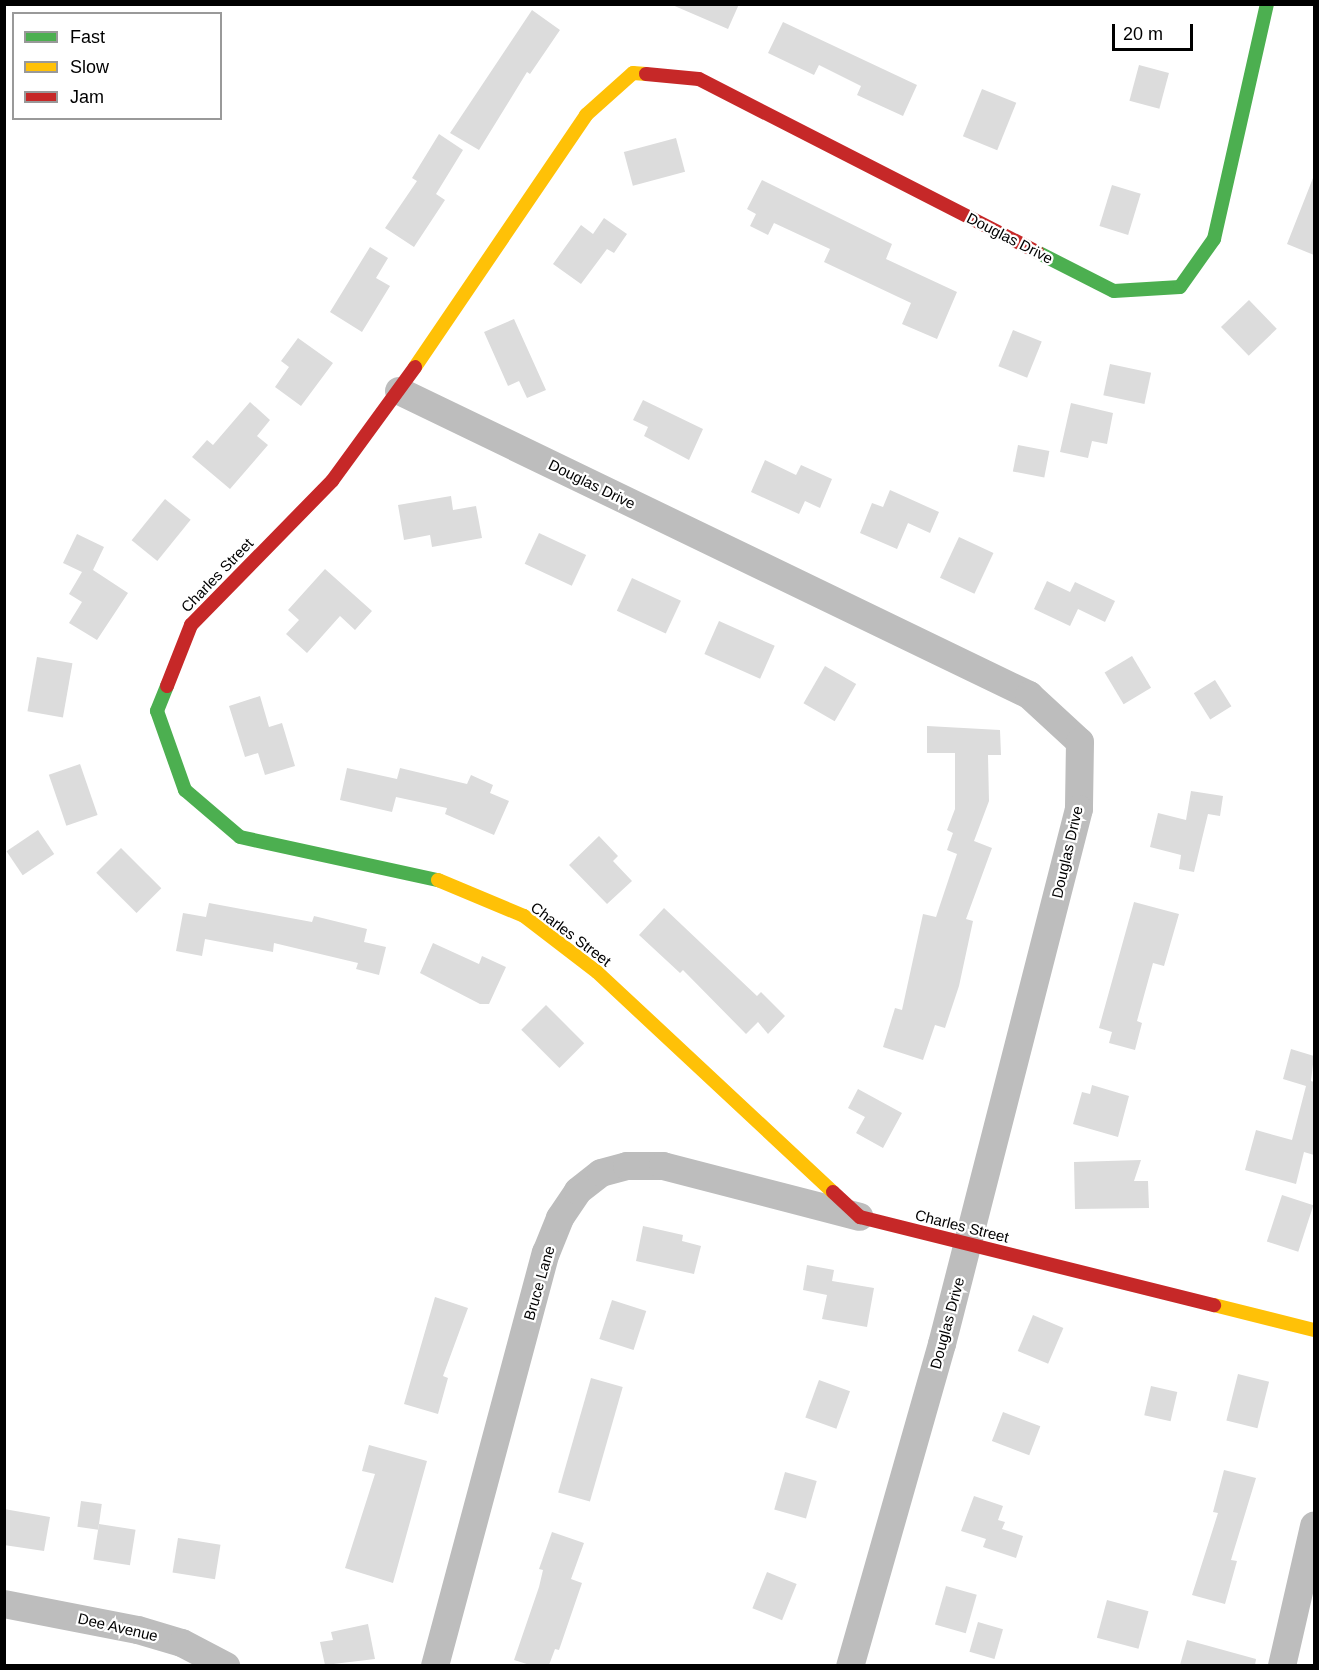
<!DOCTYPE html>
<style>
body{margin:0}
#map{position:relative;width:1319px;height:1670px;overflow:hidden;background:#fff;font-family:Arial,sans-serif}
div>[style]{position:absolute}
.building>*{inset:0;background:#dcdcdc;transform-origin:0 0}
.street>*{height:28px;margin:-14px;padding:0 14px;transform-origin:14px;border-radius:14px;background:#bdbdbd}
.fast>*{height:14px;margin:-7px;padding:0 7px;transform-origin:7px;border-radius:7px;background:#4caf50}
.slow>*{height:14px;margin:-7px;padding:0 7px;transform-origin:7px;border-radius:7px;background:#ffc107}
.jam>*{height:14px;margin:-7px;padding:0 7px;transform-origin:7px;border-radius:7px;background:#c62828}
span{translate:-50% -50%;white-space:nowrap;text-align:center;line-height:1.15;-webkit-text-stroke:4.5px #fff;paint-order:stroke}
.street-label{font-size:15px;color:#000}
.frame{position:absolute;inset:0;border:6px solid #000;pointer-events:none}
.legend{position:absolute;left:12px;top:12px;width:210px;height:108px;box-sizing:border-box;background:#fff;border:2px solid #999;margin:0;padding:8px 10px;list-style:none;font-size:18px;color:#000}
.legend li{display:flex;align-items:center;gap:12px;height:30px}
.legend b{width:30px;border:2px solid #999}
.scale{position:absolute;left:1112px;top:24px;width:81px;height:27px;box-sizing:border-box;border:3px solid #000;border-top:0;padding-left:8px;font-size:18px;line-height:21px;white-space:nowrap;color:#000;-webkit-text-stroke:4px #fff;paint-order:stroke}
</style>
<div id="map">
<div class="building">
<i style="clip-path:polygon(670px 4px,739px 4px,728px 29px)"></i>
<i style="clip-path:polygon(532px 10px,560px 30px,530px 74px,527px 72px,479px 150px,450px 133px)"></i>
<i style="clip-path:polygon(783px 22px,917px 85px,903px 116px,857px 95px,861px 86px,819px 65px,814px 75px,768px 53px)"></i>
<i style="left:1139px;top:65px;width:31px;height:37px;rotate:15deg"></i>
<i style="left:982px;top:89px;width:37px;height:51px;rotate:22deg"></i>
<i style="clip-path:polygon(439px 134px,463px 150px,436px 194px,445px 200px,414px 247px,385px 228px,417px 181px,412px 178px)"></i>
<i style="left:676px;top:138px;width:35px;height:54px;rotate:75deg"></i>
<i style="clip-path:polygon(1313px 178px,1314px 178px,1314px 255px,1287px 244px)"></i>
<i style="clip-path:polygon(762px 180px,892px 244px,886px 259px,957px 292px,937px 339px,902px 324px,911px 303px,824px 262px,830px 249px,774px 223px,768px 235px,750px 226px,756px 214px,747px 209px)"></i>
<i style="left:1112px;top:185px;width:30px;height:43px;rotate:17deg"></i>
<i style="clip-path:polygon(604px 218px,627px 234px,614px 253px,607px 249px,581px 284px,553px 264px,581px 225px,593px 234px)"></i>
<i style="clip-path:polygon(370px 247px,388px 258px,376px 278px,390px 286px,362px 332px,330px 312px)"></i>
<i style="left:1249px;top:300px;width:40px;height:39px;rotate:46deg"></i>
<i style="clip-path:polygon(514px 319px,546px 390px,527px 398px,519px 381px,508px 386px,484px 332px)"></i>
<i style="left:1013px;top:330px;width:31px;height:39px;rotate:22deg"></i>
<i style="clip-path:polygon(298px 338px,333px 363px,301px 406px,275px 387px,289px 367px,281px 361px)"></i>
<i style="left:1110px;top:364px;width:42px;height:32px;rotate:12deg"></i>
<i style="clip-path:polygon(643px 400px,703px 429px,689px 460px,644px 436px,648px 427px,633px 420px)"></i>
<i style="clip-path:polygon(250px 402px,270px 420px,257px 436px,268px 445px,230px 489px,192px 457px,207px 440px,213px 445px)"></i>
<i style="clip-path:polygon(1071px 403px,1113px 413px,1107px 444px,1092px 441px,1088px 458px,1060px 452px)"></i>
<i style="left:1018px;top:445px;width:32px;height:27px;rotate:11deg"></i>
<i style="clip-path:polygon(765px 460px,796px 475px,801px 465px,832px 479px,820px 508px,805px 501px,799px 514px,751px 492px)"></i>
<i style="clip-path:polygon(890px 490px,939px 512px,930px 533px,908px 523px,897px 549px,860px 533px,872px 503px,883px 507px)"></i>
<i style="clip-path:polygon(451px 496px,453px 510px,476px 506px,482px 538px,432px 547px,430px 535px,404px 540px,398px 505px)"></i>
<i style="left:165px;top:499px;width:33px;height:53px;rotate:39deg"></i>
<i style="left:539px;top:533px;width:52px;height:34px;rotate:25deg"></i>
<i style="clip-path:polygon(77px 534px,104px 547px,93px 570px,128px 593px,97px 640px,69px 623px,82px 602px,69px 594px,82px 572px,63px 563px)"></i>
<i style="left:959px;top:537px;width:38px;height:45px;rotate:25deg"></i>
<i style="clip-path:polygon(325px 569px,372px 611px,355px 630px,340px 616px,307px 653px,286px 634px,299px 620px,288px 610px)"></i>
<i style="left:632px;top:578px;width:54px;height:36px;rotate:25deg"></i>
<i style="clip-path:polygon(1047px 581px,1070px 592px,1075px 582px,1115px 601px,1105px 622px,1078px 609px,1070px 626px,1034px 609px)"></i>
<i style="left:719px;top:621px;width:61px;height:36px;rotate:24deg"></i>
<i style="left:1132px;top:656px;width:37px;height:32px;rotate:59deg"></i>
<i style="left:37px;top:657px;width:36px;height:55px;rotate:10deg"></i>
<i style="left:825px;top:666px;width:36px;height:43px;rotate:30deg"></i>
<i style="left:1215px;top:680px;width:31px;height:25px;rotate:58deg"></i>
<i style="clip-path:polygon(260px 696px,269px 727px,282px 723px,295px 766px,265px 775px,258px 753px,245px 757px,229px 706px)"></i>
<i style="clip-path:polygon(927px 726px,1000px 730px,1001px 755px,988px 755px,989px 801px,974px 841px,992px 848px,966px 919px,973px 921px,959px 986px,945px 1028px,935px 1025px,923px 1060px,883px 1047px,895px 1008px,902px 1010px,923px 914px,936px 917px,957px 854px,947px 850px,953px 833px,947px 830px,955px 809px,955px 753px,927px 753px)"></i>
<i style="left:80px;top:764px;width:54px;height:33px;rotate:71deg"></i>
<i style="clip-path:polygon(347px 768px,397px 779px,400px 768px,467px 784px,471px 775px,493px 785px,490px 793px,509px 801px,494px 835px,445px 814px,447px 808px,396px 797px,392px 812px,340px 800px)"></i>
<i style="clip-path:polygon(1191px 791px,1223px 796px,1220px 816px,1208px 814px,1194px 872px,1179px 869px,1181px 855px,1150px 847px,1158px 813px,1186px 820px)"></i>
<i style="left:38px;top:830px;width:29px;height:38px;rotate:56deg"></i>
<i style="clip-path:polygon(599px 836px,618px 856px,613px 861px,632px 881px,607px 904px,569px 865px)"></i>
<i style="left:121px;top:848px;width:57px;height:35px;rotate:45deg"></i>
<i style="clip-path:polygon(1134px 902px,1179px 914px,1164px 966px,1153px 963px,1137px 1021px,1142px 1023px,1135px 1050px,1109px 1043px,1112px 1032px,1099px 1028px)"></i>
<i style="clip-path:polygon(209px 903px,312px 922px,314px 916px,367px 929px,364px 942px,386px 947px,379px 975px,356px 969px,358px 963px,274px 943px,273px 952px,205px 939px,202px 956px,176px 951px,183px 913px,206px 917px)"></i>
<i style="clip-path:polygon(664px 908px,757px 996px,761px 992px,785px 1016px,768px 1034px,758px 1022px,746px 1034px,683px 970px,680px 973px,639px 935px)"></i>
<i style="clip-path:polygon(433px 943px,479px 964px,482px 956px,506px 967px,489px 1004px,480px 1004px,420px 973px)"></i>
<i style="left:546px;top:1005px;width:54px;height:35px;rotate:45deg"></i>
<i style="clip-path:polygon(1291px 1049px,1314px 1056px,1311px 1081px,1314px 1082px,1314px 1155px,1304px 1152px,1296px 1184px,1245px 1170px,1256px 1130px,1292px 1140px,1306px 1086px,1283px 1079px)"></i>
<i style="clip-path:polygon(1092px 1085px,1129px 1096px,1118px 1137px,1073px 1124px,1082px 1092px,1090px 1094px)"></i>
<i style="clip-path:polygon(858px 1089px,902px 1113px,883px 1148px,856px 1133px,865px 1117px,848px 1108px)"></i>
<i style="clip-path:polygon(1141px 1160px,1134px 1181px,1148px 1181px,1149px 1208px,1075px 1209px,1074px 1162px)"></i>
<i style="left:1282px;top:1195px;width:33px;height:49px;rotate:18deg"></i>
<i style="clip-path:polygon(643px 1226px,683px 1235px,682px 1241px,701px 1246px,694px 1274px,636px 1261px)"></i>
<i style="clip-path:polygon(807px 1265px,834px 1270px,832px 1281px,874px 1288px,867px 1327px,822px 1319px,827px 1295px,803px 1290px)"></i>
<i style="clip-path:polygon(435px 1297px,468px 1308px,443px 1376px,448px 1378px,438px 1414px,404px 1404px)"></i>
<i style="left:612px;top:1300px;width:36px;height:41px;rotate:18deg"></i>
<i style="left:1033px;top:1315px;width:33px;height:39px;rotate:23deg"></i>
<i style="left:1238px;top:1374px;width:32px;height:48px;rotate:14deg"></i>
<i style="left:591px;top:1378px;width:33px;height:119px;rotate:16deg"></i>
<i style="left:819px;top:1380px;width:33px;height:40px;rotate:20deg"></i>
<i style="left:1151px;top:1386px;width:27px;height:30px;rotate:13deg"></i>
<i style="left:1003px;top:1412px;width:40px;height:31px;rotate:21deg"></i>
<i style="clip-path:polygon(369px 1445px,427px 1461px,393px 1583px,345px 1568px,375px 1474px,362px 1471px)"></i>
<i style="clip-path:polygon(1224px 1470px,1256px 1478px,1231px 1560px,1237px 1561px,1225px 1604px,1192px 1595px,1218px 1513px,1213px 1512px)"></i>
<i style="left:785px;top:1472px;width:33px;height:39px;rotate:16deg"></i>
<i style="clip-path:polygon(974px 1496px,1003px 1506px,998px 1520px,1005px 1522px,1002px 1529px,1023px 1536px,1016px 1558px,983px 1547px,986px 1539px,961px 1531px)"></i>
<i style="left:81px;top:1501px;width:21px;height:26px;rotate:8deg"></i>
<i style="clip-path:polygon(4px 1509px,50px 1517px,44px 1551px,4px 1545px)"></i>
<i style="left:99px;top:1524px;width:37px;height:36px;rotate:9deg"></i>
<i style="clip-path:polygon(552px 1532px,584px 1543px,571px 1579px,582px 1583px,559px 1650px,555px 1649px,549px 1665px,530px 1665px,514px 1660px,539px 1587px,543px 1570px,539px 1569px)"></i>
<i style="left:178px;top:1538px;width:43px;height:35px;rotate:9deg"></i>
<i style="left:767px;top:1572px;width:32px;height:39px;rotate:22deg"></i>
<i style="left:946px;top:1586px;width:32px;height:40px;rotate:16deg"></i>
<i style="left:1107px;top:1600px;width:43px;height:39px;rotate:15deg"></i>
<i style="left:978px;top:1622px;width:26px;height:31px;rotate:16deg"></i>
<i style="clip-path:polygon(368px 1624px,375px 1659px,325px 1665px,320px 1642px,333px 1640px,331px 1632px)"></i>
<i style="clip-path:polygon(1187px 1640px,1256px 1659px,1255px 1665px,1180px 1665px)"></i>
</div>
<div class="street">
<i style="left:399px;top:391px;width:700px;rotate:25.76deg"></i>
<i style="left:1029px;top:695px;width:69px;rotate:42.7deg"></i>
<i style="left:1080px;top:742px;width:67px;rotate:90.9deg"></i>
<i style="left:1079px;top:809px;width:552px;rotate:104.36deg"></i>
<i style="left:942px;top:1344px;width:335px;rotate:105.9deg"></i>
<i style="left:4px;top:1604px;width:136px;rotate:11deg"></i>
<i style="left:138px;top:1630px;width:46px;rotate:16.5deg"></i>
<i style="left:182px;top:1643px;width:50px;rotate:27.6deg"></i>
<i style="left:435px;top:1666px;width:428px;rotate:-75deg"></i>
<i style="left:546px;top:1253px;width:38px;rotate:-68deg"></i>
<i style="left:560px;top:1218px;width:32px;rotate:-56deg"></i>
<i style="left:578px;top:1191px;width:29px;rotate:-38deg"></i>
<i style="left:601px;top:1173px;width:27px;rotate:-15deg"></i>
<i style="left:627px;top:1166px;width:36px"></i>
<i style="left:663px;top:1166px;width:203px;rotate:14.5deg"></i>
<i style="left:1282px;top:1666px;width:144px;rotate:-77.1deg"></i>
</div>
<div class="fast">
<i style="left:1037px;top:252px;width:86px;rotate:26.9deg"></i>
<i style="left:1114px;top:291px;width:66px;rotate:-3.5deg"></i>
<i style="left:1180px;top:287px;width:59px;rotate:-54.7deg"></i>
<i style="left:1214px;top:239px;width:241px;rotate:-77.3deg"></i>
<i style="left:167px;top:686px;width:27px;rotate:112deg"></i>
<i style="left:157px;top:711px;width:84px;rotate:70.5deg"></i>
<i style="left:185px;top:790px;width:72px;rotate:40.5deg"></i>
<i style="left:240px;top:837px;width:203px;rotate:12.3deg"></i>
</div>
<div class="slow">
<i style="left:415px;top:367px;width:305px;rotate:-55.8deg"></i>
<i style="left:586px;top:115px;width:63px;rotate:-41.8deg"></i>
<i style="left:633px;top:73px;width:13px;rotate:4deg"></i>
<i style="left:438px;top:880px;width:93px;rotate:22.7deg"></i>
<i style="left:524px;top:916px;width:92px;rotate:37.5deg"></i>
<i style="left:597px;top:972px;width:323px;rotate:43deg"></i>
<i style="left:1214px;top:1305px;width:103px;rotate:14deg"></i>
</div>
<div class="jam">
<i style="left:646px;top:74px;width:53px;rotate:5.4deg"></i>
<i style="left:699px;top:79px;width:380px;rotate:27.1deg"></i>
<i style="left:167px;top:686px;width:66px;rotate:-68.5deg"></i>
<i style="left:191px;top:625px;width:202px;rotate:-45.6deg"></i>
<i style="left:332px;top:481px;width:141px;rotate:-53.9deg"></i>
<i style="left:833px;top:1192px;width:37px;rotate:43deg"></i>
<i style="left:860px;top:1217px;width:365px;rotate:14deg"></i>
</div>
<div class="street-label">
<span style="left:1010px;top:238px;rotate:27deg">Douglas Drive</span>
<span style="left:592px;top:484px;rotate:26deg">Douglas Drive</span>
<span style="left:217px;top:575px;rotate:-46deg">Charles Street</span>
<span style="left:1067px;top:852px;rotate:-77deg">Douglas Drive</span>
<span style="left:571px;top:934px;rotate:37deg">Charles Street</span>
<span style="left:962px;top:1226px;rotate:14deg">Charles Street</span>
<span style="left:539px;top:1283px;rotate:-74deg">Bruce Lane</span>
<span style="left:947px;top:1323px;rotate:-75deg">Douglas Drive</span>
<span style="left:118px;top:1627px;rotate:13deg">Dee Avenue</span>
</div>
<div class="frame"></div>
<ul class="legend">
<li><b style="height:8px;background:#4caf50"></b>Fast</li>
<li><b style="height:8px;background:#ffc107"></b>Slow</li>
<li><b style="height:8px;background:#c62828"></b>Jam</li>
</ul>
<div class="scale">20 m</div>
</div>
